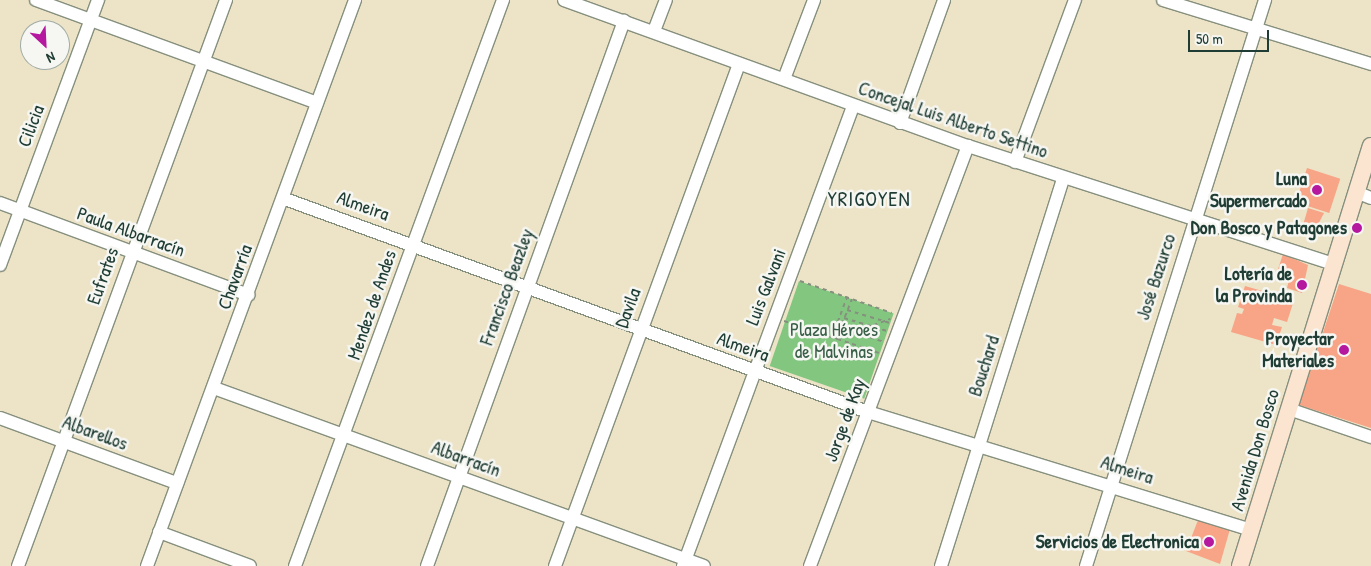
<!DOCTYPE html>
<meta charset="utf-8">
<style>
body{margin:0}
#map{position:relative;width:1371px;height:566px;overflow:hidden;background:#ede3c7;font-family:"Patrick Hand",sans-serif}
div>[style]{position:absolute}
.green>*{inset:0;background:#82c680;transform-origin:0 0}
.building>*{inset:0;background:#f8a486;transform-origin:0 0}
.path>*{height:2px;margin-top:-1px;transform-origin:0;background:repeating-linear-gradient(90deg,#86907e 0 4px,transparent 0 8px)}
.roads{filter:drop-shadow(1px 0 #86907e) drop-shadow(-1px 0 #86907e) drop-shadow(0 1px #86907e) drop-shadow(0 -1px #86907e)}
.minor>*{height:12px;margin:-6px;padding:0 6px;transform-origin:6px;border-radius:6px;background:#fff}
.secondary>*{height:16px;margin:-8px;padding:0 8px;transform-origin:8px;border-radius:8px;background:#fce5d0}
.dots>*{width:14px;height:14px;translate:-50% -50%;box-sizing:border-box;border:2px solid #f6f6f2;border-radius:50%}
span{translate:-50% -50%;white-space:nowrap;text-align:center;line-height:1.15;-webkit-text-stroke:5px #f6f6f2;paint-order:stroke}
.street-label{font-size:19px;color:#1f3d34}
.poi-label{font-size:19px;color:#1f3d34;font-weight:700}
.right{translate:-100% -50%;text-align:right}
.park-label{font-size:19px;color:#385f47}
.quarter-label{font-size:21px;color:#1f3d34;letter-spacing:1px}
.north{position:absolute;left:20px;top:20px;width:50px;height:50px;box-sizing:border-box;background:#f6f6f2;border:1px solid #a0aca6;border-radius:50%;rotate:155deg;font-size:14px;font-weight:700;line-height:20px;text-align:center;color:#1f3d34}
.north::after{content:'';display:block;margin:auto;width:18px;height:22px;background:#b5179e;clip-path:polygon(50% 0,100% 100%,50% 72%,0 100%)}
.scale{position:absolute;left:1188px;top:30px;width:81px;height:22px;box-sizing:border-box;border:2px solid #1f3d34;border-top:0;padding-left:6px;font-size:15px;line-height:18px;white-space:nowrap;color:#1f3d34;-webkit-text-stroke:4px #f6f6f2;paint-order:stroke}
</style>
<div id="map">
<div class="green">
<i style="left:799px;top:281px;width:100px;height:90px;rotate:19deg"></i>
</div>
<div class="building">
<i style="left:1307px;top:168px;width:35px;height:36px;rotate:18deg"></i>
<i style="clip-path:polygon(1308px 208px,1324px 213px,1311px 238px,1301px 232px)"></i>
<i style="clip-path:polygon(1283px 254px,1308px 265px,1302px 293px,1287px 288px,1290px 276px,1277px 272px)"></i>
<i style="clip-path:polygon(1339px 284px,1371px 294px,1371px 428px,1299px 405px)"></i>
<i style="clip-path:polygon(1245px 286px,1294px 300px,1287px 322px,1274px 318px,1272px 325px,1282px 327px,1276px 345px,1231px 332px,1237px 313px,1242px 314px,1244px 309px,1238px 307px)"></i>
<i style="clip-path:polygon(1200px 515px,1230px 529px,1220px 564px,1186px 551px)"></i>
</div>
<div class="path">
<i style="left:800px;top:281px;width:97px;rotate:19.2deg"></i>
<i style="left:847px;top:310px;width:45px;rotate:16.8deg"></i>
<i style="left:844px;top:318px;width:45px;rotate:16.8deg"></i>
<i style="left:784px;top:321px;width:100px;rotate:18.6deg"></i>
<i style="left:855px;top:332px;width:31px;rotate:19deg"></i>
<i style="left:832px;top:337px;width:43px;rotate:-69.4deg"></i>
<i style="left:873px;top:337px;width:9px;rotate:-72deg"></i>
<i style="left:836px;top:339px;width:58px;rotate:-20.3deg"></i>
<i style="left:836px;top:339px;width:43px;rotate:-68.2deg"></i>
</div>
<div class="roads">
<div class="minor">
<i style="left:36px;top:0;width:299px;rotate:20.1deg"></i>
<i style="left:564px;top:0;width:430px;rotate:19.9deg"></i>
<i style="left:968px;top:146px;width:384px;rotate:17.9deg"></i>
<i style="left:1163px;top:0;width:218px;rotate:17.1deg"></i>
<i style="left:654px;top:31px;width:33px;rotate:-69deg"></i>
<i style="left:784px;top:79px;width:85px;rotate:-69.2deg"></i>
<i style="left:900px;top:123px;width:131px;rotate:-70.3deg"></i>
<i style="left:1015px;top:162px;width:173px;rotate:-69.7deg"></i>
<i style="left:1356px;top:192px;width:16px;rotate:22deg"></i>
<i style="left:285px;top:199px;width:621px;rotate:20.07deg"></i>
<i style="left:868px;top:412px;width:401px;rotate:17.1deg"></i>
<i style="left:0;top:203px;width:265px;rotate:20.3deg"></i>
<i style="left:0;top:265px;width:283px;rotate:-69.7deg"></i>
<i style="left:214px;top:388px;width:521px;rotate:19.96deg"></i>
<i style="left:1289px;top:409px;width:87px;rotate:18.9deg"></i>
<i style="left:0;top:418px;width:189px;rotate:20.2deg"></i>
<i style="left:159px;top:532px;width:97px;rotate:20.5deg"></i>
<i style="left:18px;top:566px;width:603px;rotate:-69.82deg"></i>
<i style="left:147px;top:566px;width:603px;rotate:-69.82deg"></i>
<i style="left:295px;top:566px;width:603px;rotate:-69.82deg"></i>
<i style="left:427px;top:566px;width:580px;rotate:-70.13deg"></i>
<i style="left:555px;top:566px;width:535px;rotate:-69.87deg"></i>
<i style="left:683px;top:566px;width:490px;rotate:-69.7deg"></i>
<i style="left:810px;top:566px;width:449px;rotate:-69.4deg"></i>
<i style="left:941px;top:566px;width:407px;rotate:-72.5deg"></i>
<i style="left:1086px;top:566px;width:594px;rotate:-72.45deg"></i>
</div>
<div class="secondary">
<i style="left:1240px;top:566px;width:440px;rotate:-72.7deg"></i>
</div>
</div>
<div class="dots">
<i style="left:1317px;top:190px;background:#b5179e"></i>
<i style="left:1357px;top:228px;background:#b5179e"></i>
<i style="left:1302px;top:285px;background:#b5179e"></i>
<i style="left:1344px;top:350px;background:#b5179e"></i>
<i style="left:1209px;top:542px;background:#b5179e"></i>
</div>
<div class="street-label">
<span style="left:953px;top:120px;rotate:19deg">Concejal Luis Alberto Settino</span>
<span style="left:31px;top:126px;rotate:-69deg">Cilicia</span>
<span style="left:363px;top:206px;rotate:20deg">Almeira</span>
<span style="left:131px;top:232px;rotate:20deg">Paula Albarracín</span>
<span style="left:103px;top:276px;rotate:-70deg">Eufrates</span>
<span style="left:235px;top:277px;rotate:-70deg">Chavarría</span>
<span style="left:1156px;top:277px;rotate:-72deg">José Bazurco</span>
<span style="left:507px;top:287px;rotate:-70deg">Francisco Beazley</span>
<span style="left:766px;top:287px;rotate:-69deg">Luis Galvani</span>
<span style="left:372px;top:305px;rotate:-71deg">Mendez de Andes</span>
<span style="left:628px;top:308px;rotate:-70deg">Davila</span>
<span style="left:743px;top:347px;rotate:20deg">Almeira</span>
<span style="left:984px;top:366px;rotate:-72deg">Bouchard</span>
<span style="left:845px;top:420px;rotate:-70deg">Jorge de Kay</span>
<span style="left:95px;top:433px;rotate:20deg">Albarellos</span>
<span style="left:1255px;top:450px;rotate:-73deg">Avenida Don Bosco</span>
<span style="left:466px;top:459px;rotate:20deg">Albarracín</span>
<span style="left:1127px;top:470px;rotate:18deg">Almeira</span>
</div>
<div class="poi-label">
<span class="right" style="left:1307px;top:190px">Luna<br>Supermercado</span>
<span class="right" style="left:1347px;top:228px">Don Bosco y Patagones</span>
<span class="right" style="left:1292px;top:285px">Lotería de<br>la Provinda</span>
<span class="right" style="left:1334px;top:350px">Proyectar<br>Materiales</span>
<span class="right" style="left:1199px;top:542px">Servicios de Electronica</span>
</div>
<div class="park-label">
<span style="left:834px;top:341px">Plaza Héroes<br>de Malvinas</span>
</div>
<div class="quarter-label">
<span style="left:869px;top:199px">YRIGOYEN</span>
</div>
<div class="north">N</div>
<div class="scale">50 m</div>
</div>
